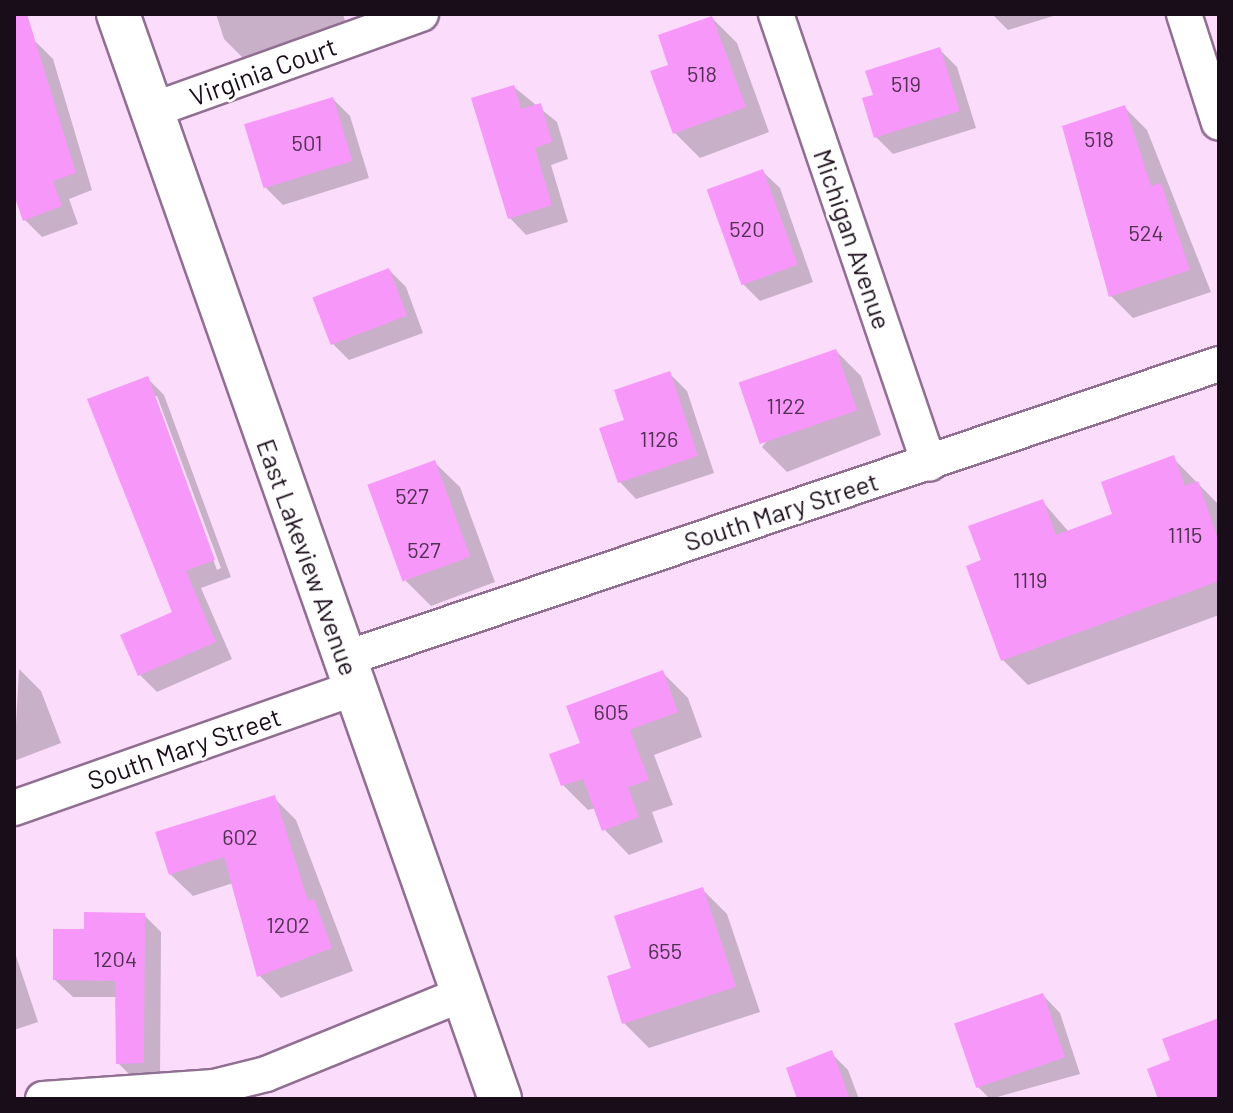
<!DOCTYPE html>
<style>
body{margin:0}
#map{position:relative;width:1233px;height:1113px;overflow:hidden;background:#fbddfb;font-family:Barlow,sans-serif}
div>[style]{position:absolute}
.shadow>*{inset:0;background:#0003}
.building>*{inset:0;background:#f697f9;transform-origin:0 0}
.roads{filter:drop-shadow(2px 0 #906f91) drop-shadow(-2px 0 #906f91) drop-shadow(0 2px #906f91) drop-shadow(0 -2px #906f91)}
.minor>*{height:34px;margin:-17px;padding:0 17px;transform-origin:17px;border-radius:17px;background:#fff}
.tertiary>*{height:42px;margin:-21px;padding:0 21px;transform-origin:21px;border-radius:21px;background:#fff}
span{translate:-50% -50%;white-space:nowrap;text-align:center;line-height:1.15;-webkit-text-stroke:6px #fff;paint-order:stroke}
.number-label{font-size:22px;color:#513052}
.number-label span{-webkit-text-stroke-width:0}
.street-label{font-size:26px;color:#1a0d1a}
.frame{position:absolute;inset:0;border:16px solid #1a0d1a;pointer-events:none}
</style>
<div id="map">
<div class="shadow">
<i style="clip-path:polygon(216px 14px,343px 14px,348px 31px,249px 64px,224px 39px)"></i>
<i style="clip-path:polygon(992px 14px,1060px 14px,1008px 30px)"></i>
<i style="clip-path:polygon(712px 18px,737px 43px,769px 132px,700px 158px,675px 133px,671px 66px)"></i>
<i style="clip-path:polygon(36px 42px,53px 59px,92px 190px,69px 199px,78px 224px,42px 237px,25px 220px,14px 190px,14px 50px)"></i>
<i style="clip-path:polygon(940px 50px,957px 67px,976px 128px,893px 154px,876px 137px,875px 96px)"></i>
<i style="clip-path:polygon(514px 87px,557px 122px,568px 159px,551px 165px,568px 222px,526px 235px,509px 217px)"></i>
<i style="clip-path:polygon(333px 99px,350px 116px,369px 178px,283px 205px,266px 188px)"></i>
<i style="clip-path:polygon(1124px 107px,1147px 130px,1211px 292px,1133px 318px,1111px 296px)"></i>
<i style="clip-path:polygon(762px 171px,780px 188px,813px 282px,760px 301px,743px 284px)"></i>
<i style="clip-path:polygon(389px 270px,406px 287px,423px 333px,349px 360px,332px 343px)"></i>
<i style="clip-path:polygon(836px 351px,861px 376px,881px 435px,787px 472px,762px 447px)"></i>
<i style="clip-path:polygon(670px 374px,687px 391px,714px 473px,636px 499px,619px 481px,627px 421px)"></i>
<i style="clip-path:polygon(evenodd,147px 378px,164px 395px,231px 577px,201px 588px,232px 659px,157px 692px,140px 675px,175px 613px,147px 378px,153px 396px,157px 396px,221px 568px,217px 570px,153px 396px)"></i>
<i style="clip-path:polygon(1173px 458px,1219px 505px,1219px 615px,1028px 685px,1003px 660px,984px 561px,1042px 501px,1069px 532px,1115px 515px)"></i>
<i style="clip-path:polygon(434px 462px,460px 487px,495px 582px,431px 606px,406px 581px)"></i>
<i style="clip-path:polygon(19px 669px,41px 691px,61px 743px,14px 761px)"></i>
<i style="clip-path:polygon(662px 672px,688px 698px,702px 737px,654px 755px,673px 805px,652px 812px,663px 842px,629px 855px,604px 829px,596px 808px,588px 810px,563px 785px,582px 745px)"></i>
<i style="clip-path:polygon(274px 798px,296px 820px,353px 971px,281px 998px,259px 975px,233px 883px,193px 896px,170px 874px)"></i>
<i style="clip-path:polygon(702px 889px,727px 914px,760px 1012px,649px 1048px,624px 1023px,634px 969px)"></i>
<i style="clip-path:polygon(144px 915px,161px 932px,160px 1080px,135px 1080px,118px 1063px,117px 997px,73px 997px,55px 980px,86px 931px)"></i>
<i style="clip-path:polygon(14px 950px,38px 1022px,14px 1030px)"></i>
<i style="clip-path:polygon(1043px 995px,1060px 1013px,1080px 1074px,990px 1099px,977px 1086px)"></i>
<i style="clip-path:polygon(831px 1053px,848px 1070px,859px 1099px,799px 1099px)"></i>
</div>
<div class="building">
<i style="clip-path:polygon(14px 14px,27px 14px,76px 173px,53px 181px,62px 206px,23px 221px,14px 195px)"></i>
<i style="clip-path:polygon(712px 16px,746px 107px,673px 134px,650px 71px,668px 65px,658px 35px)"></i>
<i style="clip-path:polygon(940px 47px,960px 111px,874px 138px,862px 98px,873px 95px,865px 71px)"></i>
<i style="clip-path:polygon(514px 85px,521px 109px,541px 103px,552px 142px,535px 148px,552px 205px,508px 219px,471px 98px)"></i>
<i style="left:333px;top:97px;width:67px;height:93px;rotate:73deg"></i>
<i style="clip-path:polygon(1125px 105px,1151px 186px,1161px 183px,1190px 270px,1109px 297px,1062px 126px)"></i>
<i style="left:763px;top:169px;width:102px;height:60px;rotate:70deg"></i>
<i style="left:389px;top:268px;width:51px;height:82px;rotate:69deg"></i>
<i style="left:836px;top:349px;width:65px;height:103px;rotate:71deg"></i>
<i style="clip-path:polygon(670px 371px,698px 456px,618px 483px,599px 428px,624px 420px,614px 390px)"></i>
<i style="clip-path:polygon(148px 376px,215px 560px,186px 571px,216px 642px,138px 676px,120px 635px,172px 612px,87px 399px)"></i>
<i style="clip-path:polygon(1174px 455px,1185px 486px,1198px 481px,1219px 541px,1219px 581px,1001px 661px,966px 566px,981px 560px,968px 526px,1043px 499px,1056px 535px,1112px 514px,1101px 482px)"></i>
<i style="left:435px;top:460px;width:103px;height:72px;rotate:70deg"></i>
<i style="clip-path:polygon(663px 670px,678px 712px,630px 730px,649px 780px,628px 787px,639px 817px,602px 831px,583px 779px,561px 786px,549px 754px,580px 743px,566px 706px)"></i>
<i style="clip-path:polygon(275px 795px,308px 901px,314px 899px,332px 948px,257px 977px,224px 857px,169px 875px,155px 832px)"></i>
<i style="clip-path:polygon(703px 887px,736px 987px,622px 1024px,607px 976px,631px 968px,614px 916px)"></i>
<i style="clip-path:polygon(84px 912px,145px 913px,144px 1063px,116px 1064px,115px 981px,53px 980px,53px 929px,84px 929px)"></i>
<i style="left:1043px;top:993px;width:68px;height:94px;rotate:71deg"></i>
<i style="clip-path:polygon(1219px 1018px,1219px 1099px,1158px 1099px,1147px 1069px,1170px 1060px,1162px 1039px)"></i>
<i style="clip-path:polygon(832px 1050px,850px 1099px,797px 1099px,786px 1068px)"></i>
</div>
<div class="roads">
<div class="minor">
<i style="left:776px;top:14px;width:475px;rotate:71.2deg"></i>
<i style="left:1184px;top:14px;width:114px;rotate:72.2deg"></i>
<i style="left:150px;top:111px;width:288px;rotate:-19.7deg"></i>
<i style="left:344px;top:659px;width:923px;rotate:-18.63deg"></i>
<i style="left:14px;top:808px;width:361px;rotate:-19.4deg"></i>
<i style="left:43px;top:1099px;width:171px;rotate:-4deg"></i>
<i style="left:214px;top:1087px;width:54px;rotate:-14deg"></i>
<i style="left:266px;top:1074px;width:213px;rotate:-22.1deg"></i>
</div>
<div class="tertiary">
<i style="left:118px;top:14px;width:1150px;rotate:70.6deg"></i>
</div>
</div>
<div class="number-label">
<span style="left:702px;top:74px">518</span>
<span style="left:906px;top:84px">519</span>
<span style="left:1099px;top:139px">518</span>
<span style="left:307px;top:143px">501</span>
<span style="left:747px;top:229px">520</span>
<span style="left:1146px;top:233px">524</span>
<span style="left:786px;top:406px">1122</span>
<span style="left:659px;top:439px">1126</span>
<span style="left:412px;top:496px">527</span>
<span style="left:1185px;top:535px">1115</span>
<span style="left:424px;top:550px">527</span>
<span style="left:1030px;top:580px">1119</span>
<span style="left:611px;top:712px">605</span>
<span style="left:240px;top:837px">602</span>
<span style="left:288px;top:925px">1202</span>
<span style="left:665px;top:951px">655</span>
<span style="left:115px;top:959px">1204</span>
</div>
<div class="street-label">
<span style="left:263px;top:71px;rotate:-20deg">Virginia Court</span>
<span style="left:853px;top:239px;rotate:71deg">Michigan Avenue</span>
<span style="left:781px;top:511px;rotate:-18deg">South Mary Street</span>
<span style="left:308px;top:557px;rotate:70deg">East Lakeview Avenue</span>
<span style="left:184px;top:748px;rotate:-19deg">South Mary Street</span>
</div>
<div class="frame"></div>
</div>
